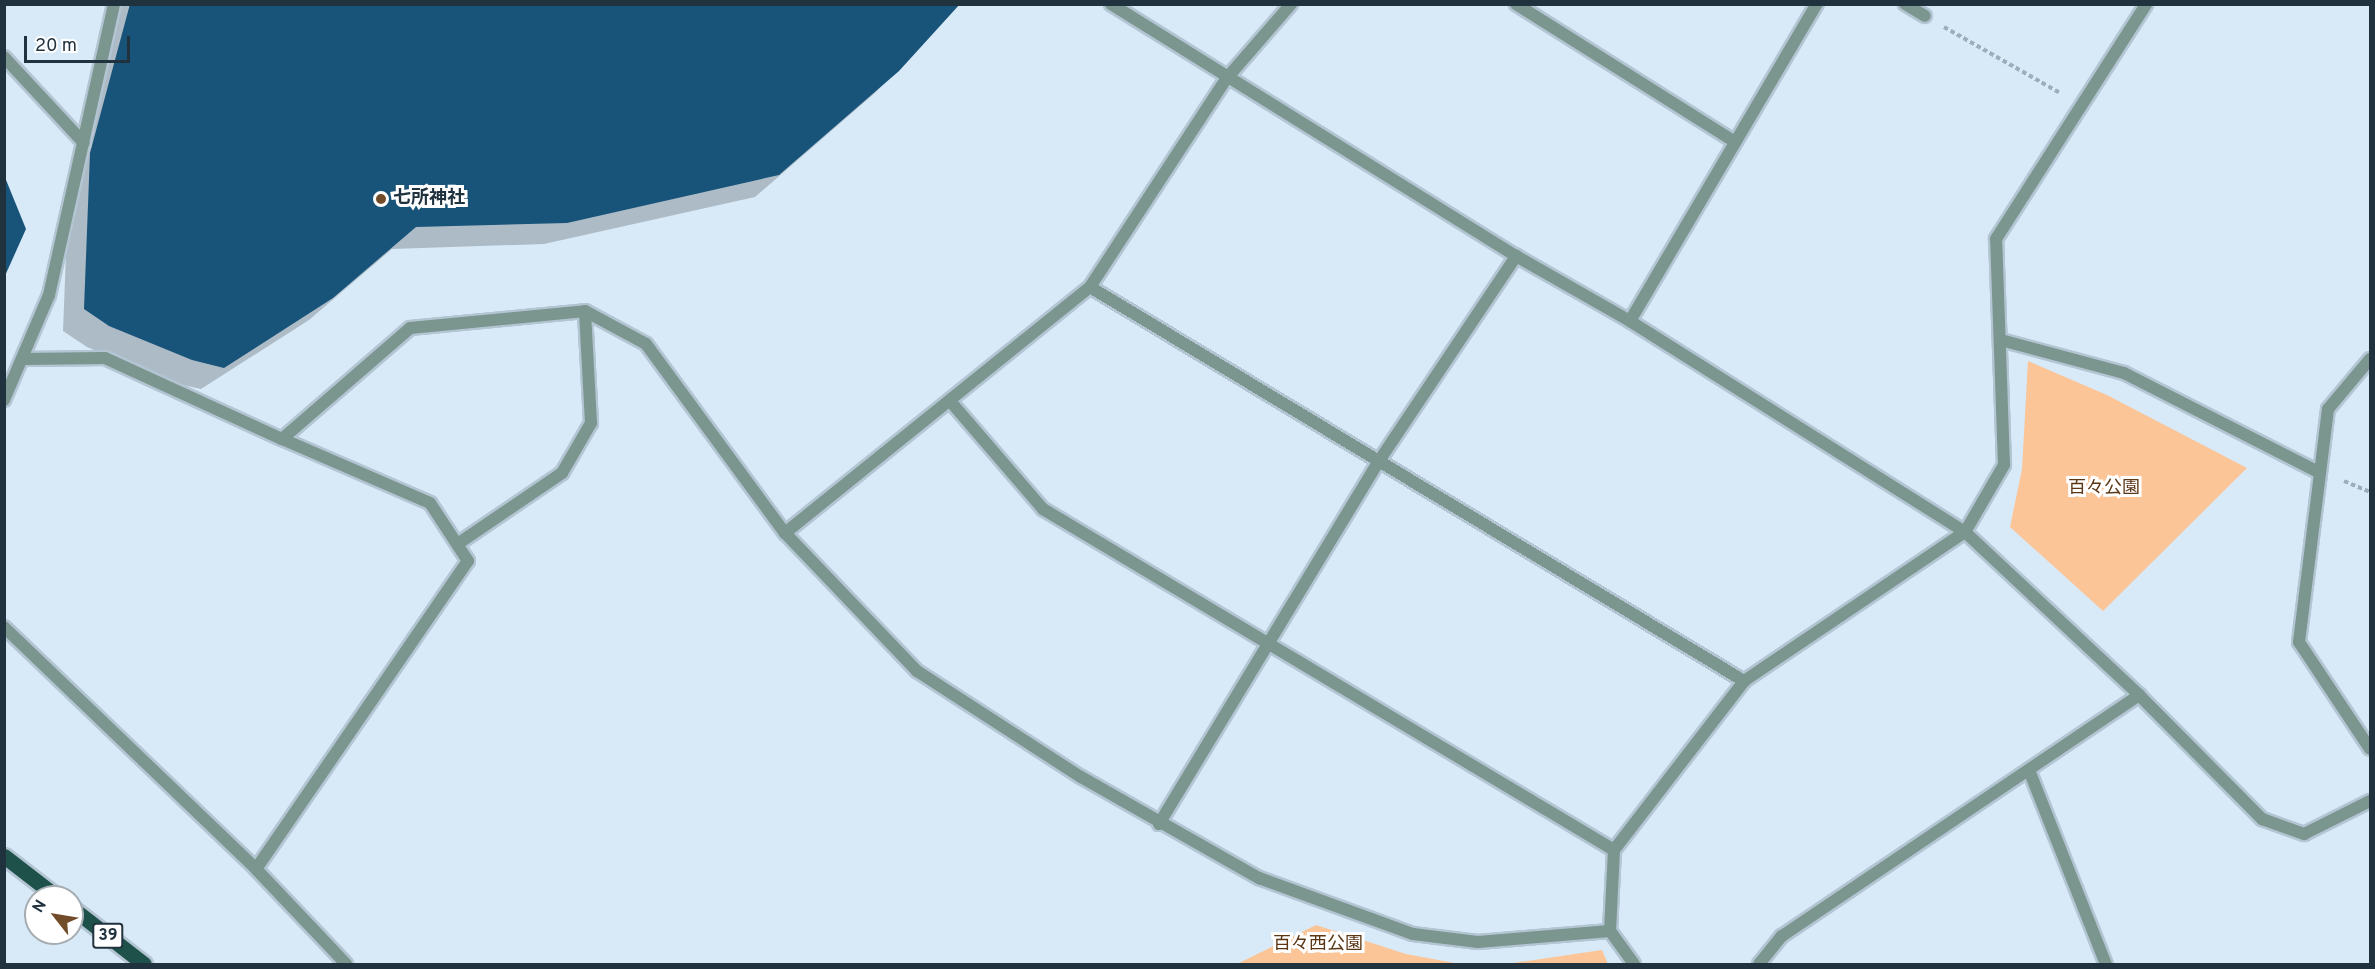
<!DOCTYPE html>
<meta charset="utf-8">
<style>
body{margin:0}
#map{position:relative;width:2375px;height:969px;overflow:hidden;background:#d8eaf8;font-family:Overpass,"Noto Sans JP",sans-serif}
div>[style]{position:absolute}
.green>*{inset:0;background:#fbc597}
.shadow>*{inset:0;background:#0003}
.building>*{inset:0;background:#185379}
.path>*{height:4px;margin-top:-2px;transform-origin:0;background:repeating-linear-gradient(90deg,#9caebc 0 4.5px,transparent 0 7.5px)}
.roads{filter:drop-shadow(2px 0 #b3c5d3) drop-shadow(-2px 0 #b3c5d3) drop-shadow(0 2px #b3c5d3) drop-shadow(0 -2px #b3c5d3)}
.service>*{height:12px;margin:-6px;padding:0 6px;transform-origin:6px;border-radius:6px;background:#7b958f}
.minor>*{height:12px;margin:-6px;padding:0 6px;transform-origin:6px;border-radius:6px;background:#7b958f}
.tertiary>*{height:12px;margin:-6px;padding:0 6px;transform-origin:6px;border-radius:6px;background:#7b958f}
.primary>*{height:15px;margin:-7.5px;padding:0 7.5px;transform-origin:7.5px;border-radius:7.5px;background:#1e5149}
.dots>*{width:16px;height:16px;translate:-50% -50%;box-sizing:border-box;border:3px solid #fff;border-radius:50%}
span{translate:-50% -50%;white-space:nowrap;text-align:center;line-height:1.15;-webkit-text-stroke:6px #fff;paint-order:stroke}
.shield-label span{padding:2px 4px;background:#fff;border:2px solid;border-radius:4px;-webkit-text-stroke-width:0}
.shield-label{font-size:16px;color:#21323f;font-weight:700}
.poi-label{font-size:18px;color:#21323f;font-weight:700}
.left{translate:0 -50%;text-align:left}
.park-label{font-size:18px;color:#5a3614}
.frame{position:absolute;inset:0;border:6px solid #21323f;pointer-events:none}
.north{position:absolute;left:24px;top:885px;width:60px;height:60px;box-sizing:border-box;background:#fff;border:2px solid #a6adb2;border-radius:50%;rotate:301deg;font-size:16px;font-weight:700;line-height:24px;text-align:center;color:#21323f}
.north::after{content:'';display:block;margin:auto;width:21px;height:27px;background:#724c29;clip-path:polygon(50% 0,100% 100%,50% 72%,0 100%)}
.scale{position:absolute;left:24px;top:36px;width:106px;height:27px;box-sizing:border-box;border:3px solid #21323f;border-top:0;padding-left:8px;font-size:18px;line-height:21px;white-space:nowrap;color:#21323f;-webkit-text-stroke:4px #fff;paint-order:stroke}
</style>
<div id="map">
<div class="green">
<i style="clip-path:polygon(2028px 361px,2107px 395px,2247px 468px,2103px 611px,2010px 527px,2022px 469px)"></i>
<i style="clip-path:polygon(1316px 925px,1406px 954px,1460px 964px,1237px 964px)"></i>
<i style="clip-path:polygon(1602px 950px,1608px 964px,1506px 964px)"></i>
</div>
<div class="shadow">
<i style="clip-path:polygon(114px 4px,958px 4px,875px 93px,755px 197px,544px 244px,392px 249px,309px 320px,201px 389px,170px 382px,87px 347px,63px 331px,69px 176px)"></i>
</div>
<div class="building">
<i style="clip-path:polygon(130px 4px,960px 4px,899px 71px,779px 175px,567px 223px,416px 227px,333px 298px,224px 368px,192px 360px,109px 326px,84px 309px,90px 153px)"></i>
<i style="clip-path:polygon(4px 175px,26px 229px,4px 278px)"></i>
</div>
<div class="path">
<i style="left:1944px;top:27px;width:133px;rotate:29.6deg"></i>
<i style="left:2344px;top:481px;width:28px;rotate:23deg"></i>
</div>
<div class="roads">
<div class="service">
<i style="left:4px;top:627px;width:349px;rotate:43.8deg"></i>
<i style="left:256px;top:869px;width:131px;rotate:46.5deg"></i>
<i style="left:256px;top:869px;width:374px;rotate:-55.5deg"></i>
<i style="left:468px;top:561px;width:69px;rotate:-123.2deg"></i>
<i style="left:430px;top:503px;width:161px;rotate:-156.6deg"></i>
</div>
<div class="minor">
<i style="left:1516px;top:4px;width:259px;rotate:32.2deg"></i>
<i style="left:1905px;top:4px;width:23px;rotate:31deg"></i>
<i style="left:4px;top:57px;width:117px;rotate:47.1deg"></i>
<i style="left:1090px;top:287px;width:764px;rotate:31.07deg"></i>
<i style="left:1630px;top:321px;width:368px;rotate:-59.5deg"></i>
<i style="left:2001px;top:340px;width:127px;rotate:15deg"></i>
<i style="left:2124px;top:373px;width:220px;rotate:27deg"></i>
<i style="left:24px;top:359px;width:81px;rotate:-0.7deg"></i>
<i style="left:105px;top:358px;width:195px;rotate:24.6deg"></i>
<i style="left:282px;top:439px;width:169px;rotate:-40.9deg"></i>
<i style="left:410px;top:328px;width:176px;rotate:-5.5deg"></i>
<i style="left:585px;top:311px;width:69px;rotate:28.4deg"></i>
<i style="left:646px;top:344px;width:235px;rotate:53.7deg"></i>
<i style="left:785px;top:533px;width:191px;rotate:46.3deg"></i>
<i style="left:917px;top:671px;width:195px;rotate:32.9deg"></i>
<i style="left:1081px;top:777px;width:205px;rotate:29.6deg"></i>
<i style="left:1259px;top:878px;width:164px;rotate:20deg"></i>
<i style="left:1413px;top:934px;width:65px;rotate:7deg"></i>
<i style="left:1478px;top:942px;width:132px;rotate:-4.8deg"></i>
<i style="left:2370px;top:359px;width:65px;rotate:130deg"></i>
<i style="left:2328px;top:409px;width:235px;rotate:97.1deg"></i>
<i style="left:2299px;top:642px;width:128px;rotate:56.4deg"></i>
<i style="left:4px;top:400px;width:114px;rotate:-66.8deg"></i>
<i style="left:49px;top:295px;width:298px;rotate:-77.4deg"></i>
<i style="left:950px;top:401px;width:143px;rotate:49.3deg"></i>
<i style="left:1043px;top:509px;width:665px;rotate:30.85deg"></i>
<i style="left:1965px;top:532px;width:238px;rotate:43.1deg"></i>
<i style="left:2139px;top:695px;width:175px;rotate:45.2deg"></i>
<i style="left:2262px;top:819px;width:45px;rotate:19.7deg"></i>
<i style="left:2304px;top:834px;width:74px;rotate:-26.6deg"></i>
<i style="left:785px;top:533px;width:392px;rotate:-38.9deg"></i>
<i style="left:1090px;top:287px;width:250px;rotate:-56.8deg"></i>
<i style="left:1227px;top:78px;width:98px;rotate:-49.1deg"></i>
<i style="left:459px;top:543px;width:125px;rotate:-34.2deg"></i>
<i style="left:562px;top:473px;width:58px;rotate:-59.9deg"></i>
<i style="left:591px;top:423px;width:112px;rotate:-93.1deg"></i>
<i style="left:2029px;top:770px;width:209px;rotate:68.4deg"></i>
<i style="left:1159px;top:824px;width:424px;rotate:-58.8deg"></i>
<i style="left:1379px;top:461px;width:247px;rotate:-56.2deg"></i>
<i style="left:1634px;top:964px;width:41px;rotate:-126deg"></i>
<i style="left:1610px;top:931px;width:81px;rotate:-87.2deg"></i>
<i style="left:1614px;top:850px;width:213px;rotate:-52.4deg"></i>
<i style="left:1744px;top:681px;width:267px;rotate:-34deg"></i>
<i style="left:1965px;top:532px;width:78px;rotate:-59.8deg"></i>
<i style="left:2004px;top:465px;width:226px;rotate:-92deg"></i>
<i style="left:1996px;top:239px;width:279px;rotate:-57.4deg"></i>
<i style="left:1759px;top:964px;width:36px;rotate:-51deg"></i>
<i style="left:1782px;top:936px;width:431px;rotate:-34deg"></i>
</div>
<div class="tertiary">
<i style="left:1111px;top:4px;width:477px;rotate:31.9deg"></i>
<i style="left:1516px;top:256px;width:131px;rotate:29.7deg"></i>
<i style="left:1630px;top:321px;width:396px;rotate:32.2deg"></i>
</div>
<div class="primary">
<i style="left:4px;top:856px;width:67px;rotate:37.7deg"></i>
<i style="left:72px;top:908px;width:91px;rotate:37.9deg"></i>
</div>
</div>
<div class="dots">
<i style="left:381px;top:199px;background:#724c29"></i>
</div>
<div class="shield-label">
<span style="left:108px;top:936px">39</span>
</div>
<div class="poi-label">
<span class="left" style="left:393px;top:199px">七所神社</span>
</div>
<div class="park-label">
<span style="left:2104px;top:489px">百々公園</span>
<span style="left:1318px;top:945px">百々西公園</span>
</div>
<div class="frame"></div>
<div class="north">N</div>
<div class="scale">20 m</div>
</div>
